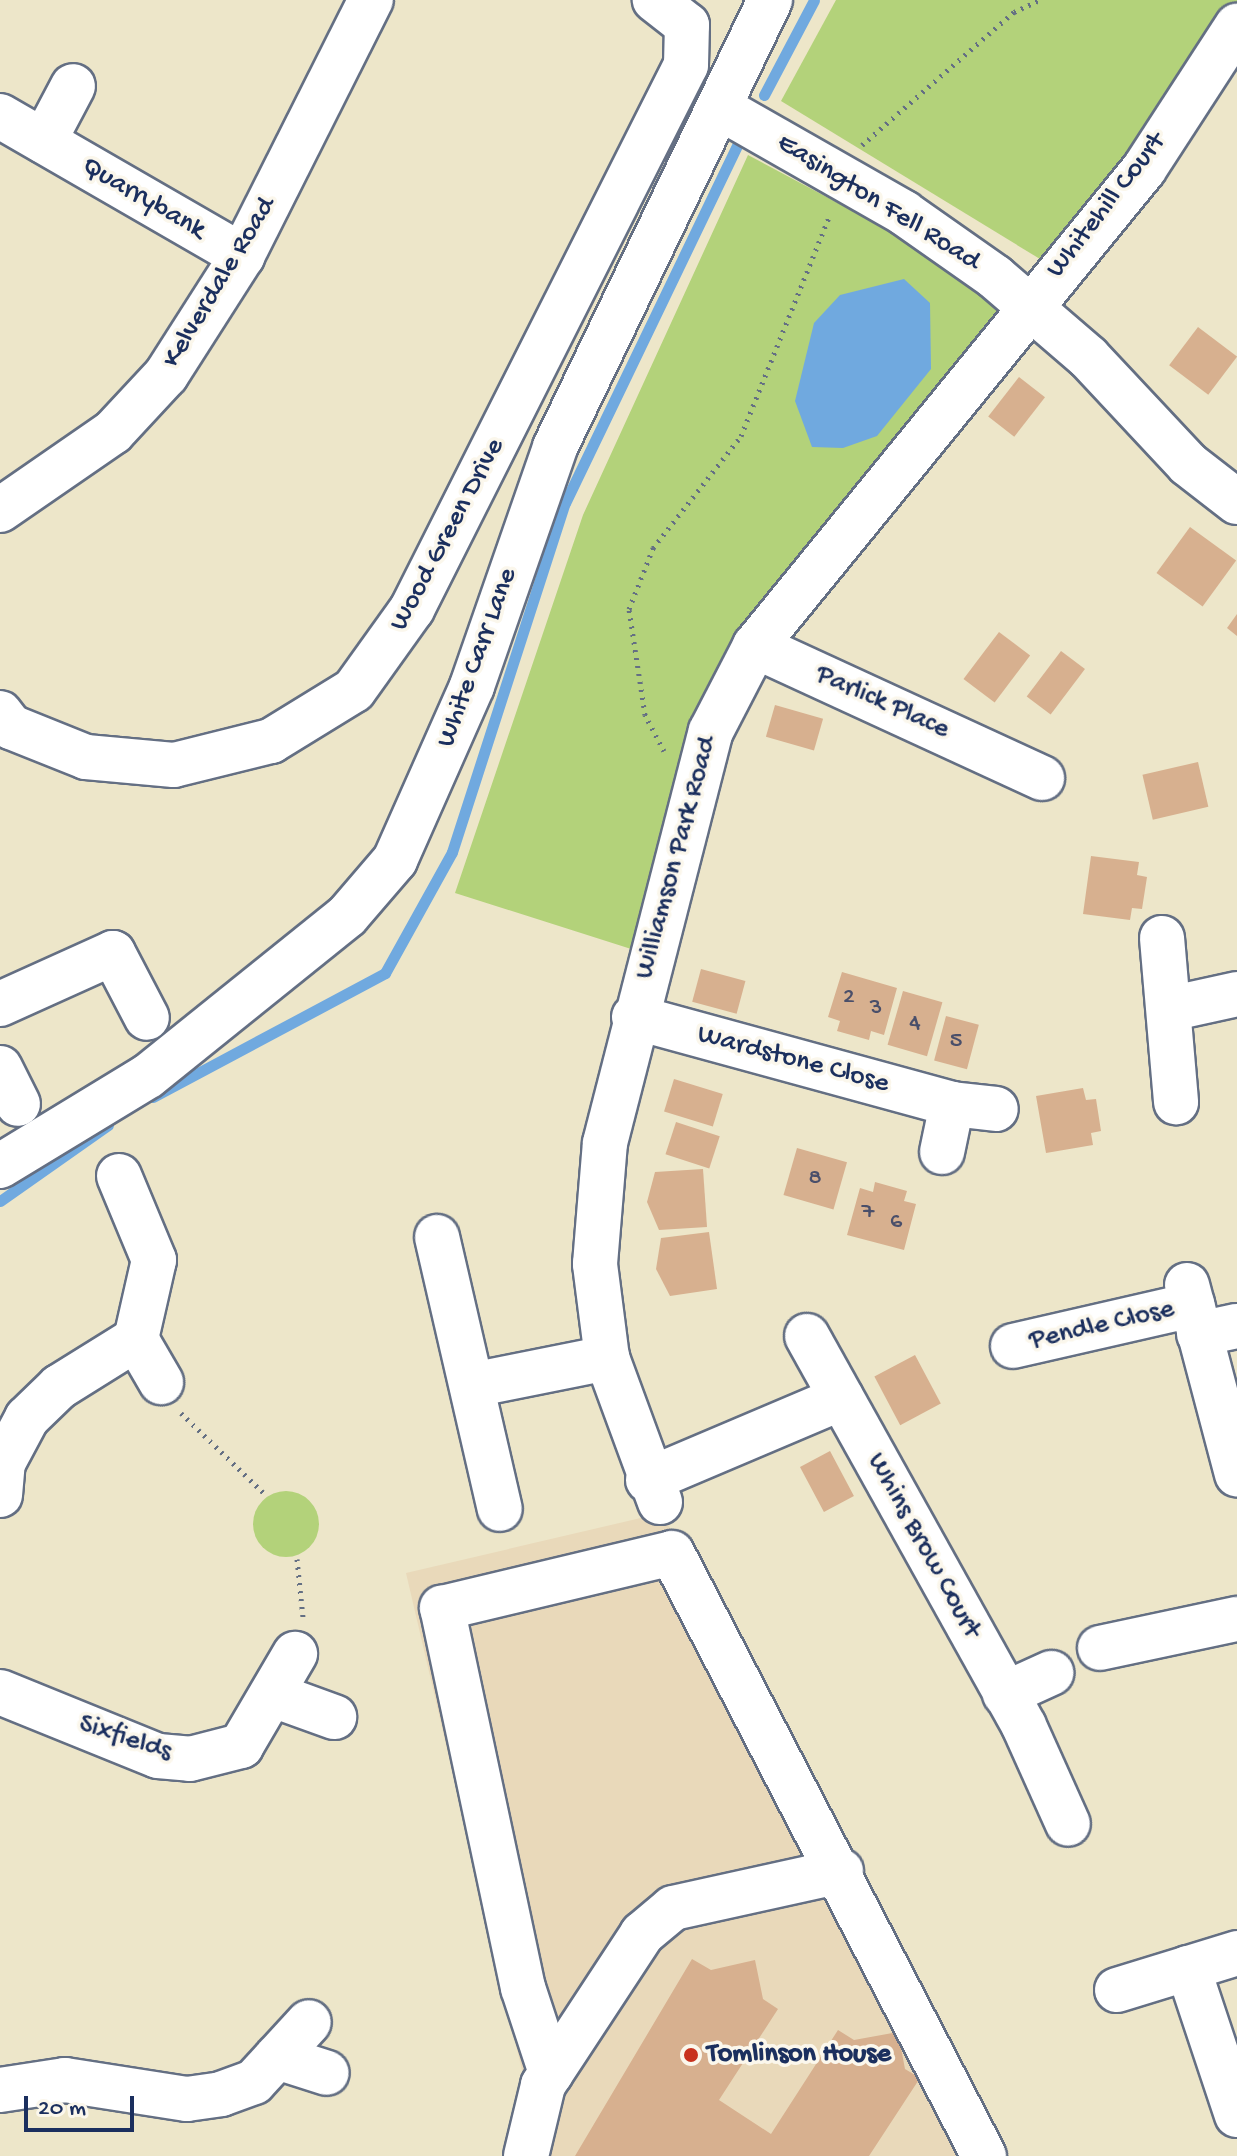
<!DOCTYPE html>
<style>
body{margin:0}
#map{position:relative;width:1237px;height:2156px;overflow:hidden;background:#ede6c9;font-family:"Gochi Hand",sans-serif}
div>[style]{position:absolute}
.built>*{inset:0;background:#e9d9ba}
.green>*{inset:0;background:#b3d27a}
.round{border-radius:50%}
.water>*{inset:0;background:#70a9df}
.stream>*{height:11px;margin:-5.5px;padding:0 5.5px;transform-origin:5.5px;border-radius:5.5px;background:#70a9df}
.building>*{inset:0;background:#d7b08f;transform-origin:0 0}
.path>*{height:5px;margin-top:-2.5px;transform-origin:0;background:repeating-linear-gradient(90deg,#646f83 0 2px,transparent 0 8px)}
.roads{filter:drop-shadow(2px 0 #646f83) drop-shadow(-2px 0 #646f83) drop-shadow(0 2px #646f83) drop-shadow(0 -2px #646f83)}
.minor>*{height:44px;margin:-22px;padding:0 22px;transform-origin:22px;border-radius:22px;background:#fff}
.dots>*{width:22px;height:22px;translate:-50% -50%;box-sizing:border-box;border:4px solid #fbf7ec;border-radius:50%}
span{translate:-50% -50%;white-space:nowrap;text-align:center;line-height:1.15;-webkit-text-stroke:7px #fbf7ec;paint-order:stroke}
.number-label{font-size:24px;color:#4a4f6a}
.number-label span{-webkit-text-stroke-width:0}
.street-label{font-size:28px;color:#1b2f5e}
.poi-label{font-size:28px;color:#1b2f5e;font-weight:700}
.left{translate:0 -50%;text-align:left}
.scale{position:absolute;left:24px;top:2096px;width:110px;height:36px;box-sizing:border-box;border:4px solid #1b2f5e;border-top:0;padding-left:10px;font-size:24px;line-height:28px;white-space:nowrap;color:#1b2f5e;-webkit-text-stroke:6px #fbf7ec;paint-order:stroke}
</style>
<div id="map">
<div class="built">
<i style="clip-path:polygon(662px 1513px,1001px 2147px,1005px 2156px,542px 2156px,406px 1573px)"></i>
</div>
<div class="green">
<i style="clip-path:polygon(836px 0,1237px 0,1237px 23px,1058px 270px,781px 101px)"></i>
<i style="clip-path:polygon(748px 155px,911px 242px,1015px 323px,775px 621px,650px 955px,455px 893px,583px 515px)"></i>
<i class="round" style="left:253px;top:1491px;width:66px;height:66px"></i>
</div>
<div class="water">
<i style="clip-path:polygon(904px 279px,930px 303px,931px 369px,877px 436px,843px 448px,812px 447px,795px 401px,814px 323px,840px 295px)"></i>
</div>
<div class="stream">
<i style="left:764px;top:95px;width:107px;rotate:-62.2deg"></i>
<i style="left:153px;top:1097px;width:263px;rotate:-28.1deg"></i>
<i style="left:385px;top:973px;width:138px;rotate:-61deg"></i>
<i style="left:452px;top:852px;width:367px;rotate:-72.1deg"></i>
<i style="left:565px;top:503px;width:401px;rotate:-64.3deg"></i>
<i style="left:0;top:1201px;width:132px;rotate:-35.1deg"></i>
</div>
<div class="building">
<i style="left:1198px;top:327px;width:49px;height:48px;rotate:37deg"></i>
<i style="left:1019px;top:377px;width:33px;height:50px;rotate:38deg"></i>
<i style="left:1190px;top:527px;width:57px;height:57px;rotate:36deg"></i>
<i style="clip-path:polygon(1237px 614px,1237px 636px,1227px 628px)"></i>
<i style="left:999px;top:632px;width:39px;height:59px;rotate:37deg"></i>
<i style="left:1061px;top:651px;width:30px;height:57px;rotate:37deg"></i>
<i style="left:775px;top:705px;width:50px;height:33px;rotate:16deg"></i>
<i style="left:1198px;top:762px;width:46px;height:57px;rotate:77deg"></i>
<i style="clip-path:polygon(1091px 856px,1139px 862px,1137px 875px,1147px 877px,1142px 909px,1132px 908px,1130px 920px,1083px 914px)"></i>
<i style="left:701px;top:969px;width:46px;height:34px;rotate:15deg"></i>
<i style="clip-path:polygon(842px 972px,897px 988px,884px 1035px,871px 1031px,869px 1040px,837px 1031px,840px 1021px,828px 1017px)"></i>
<i style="left:903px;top:991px;width:41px;height:56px;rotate:16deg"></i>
<i style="left:946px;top:1016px;width:34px;height:46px;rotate:15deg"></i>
<i style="left:674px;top:1079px;width:51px;height:34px;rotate:17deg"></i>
<i style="clip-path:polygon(1083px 1088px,1086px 1100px,1096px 1099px,1101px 1131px,1091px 1133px,1093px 1145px,1046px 1153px,1036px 1096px)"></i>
<i style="left:676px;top:1122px;width:46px;height:34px;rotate:18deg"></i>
<i style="left:797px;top:1148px;width:52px;height:49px;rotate:16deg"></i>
<i style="clip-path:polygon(703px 1169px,707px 1227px,659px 1230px,647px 1202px,655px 1172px)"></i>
<i style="clip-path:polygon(875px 1182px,907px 1191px,904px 1201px,916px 1204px,904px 1250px,847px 1235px,860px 1188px,873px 1192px)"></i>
<i style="clip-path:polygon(709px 1232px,717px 1289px,670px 1296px,656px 1269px,661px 1238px)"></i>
<i style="left:915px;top:1355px;width:55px;height:46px;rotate:62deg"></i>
<i style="left:830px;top:1451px;width:51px;height:34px;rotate:62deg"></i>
<i style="clip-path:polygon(692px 1959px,711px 1970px,755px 1960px,763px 1999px,778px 2009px,719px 2100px,771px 2134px,838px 2030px,854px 2040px,898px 2032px,905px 2069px,920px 2078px,869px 2156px,575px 2156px)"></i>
</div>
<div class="path">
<i style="left:862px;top:145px;width:202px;rotate:-41.2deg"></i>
<i style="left:1014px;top:12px;width:29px;rotate:-25deg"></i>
<i style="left:664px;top:751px;width:41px;rotate:-117.8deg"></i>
<i style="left:645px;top:715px;width:107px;rotate:-98.6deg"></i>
<i style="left:629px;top:609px;width:66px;rotate:-68.5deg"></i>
<i style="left:653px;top:548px;width:142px;rotate:-51.8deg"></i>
<i style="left:741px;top:436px;width:238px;rotate:-68.1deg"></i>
<i style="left:181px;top:1413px;width:118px;rotate:44deg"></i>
<i style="left:297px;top:1559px;width:58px;rotate:84.1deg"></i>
</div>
<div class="roads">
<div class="minor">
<i style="left:722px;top:109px;width:210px;rotate:29.7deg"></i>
<i style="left:904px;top:213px;width:111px;rotate:35.1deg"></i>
<i style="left:995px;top:277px;width:123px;rotate:40.7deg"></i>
<i style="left:1088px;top:357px;width:146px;rotate:46.9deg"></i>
<i style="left:1188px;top:464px;width:62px;rotate:37.8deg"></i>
<i style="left:0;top:116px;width:280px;rotate:30deg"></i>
<i style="left:44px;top:141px;width:62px;rotate:-62.2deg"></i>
<i style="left:0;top:510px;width:137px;rotate:-34.6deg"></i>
<i style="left:113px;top:432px;width:78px;rotate:-47.1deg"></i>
<i style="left:166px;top:375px;width:141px;rotate:-57.4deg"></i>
<i style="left:242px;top:256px;width:287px;rotate:-63.3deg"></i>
<i style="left:755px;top:646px;width:316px;rotate:24.7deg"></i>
<i style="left:0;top:713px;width:18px;rotate:52deg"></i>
<i style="left:11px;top:727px;width:81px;rotate:21.8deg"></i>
<i style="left:86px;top:757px;width:88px;rotate:5.2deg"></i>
<i style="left:174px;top:765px;width:100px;rotate:-13.9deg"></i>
<i style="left:271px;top:741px;width:97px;rotate:-31.6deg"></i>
<i style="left:354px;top:690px;width:100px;rotate:-54.4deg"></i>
<i style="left:412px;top:609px;width:609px;rotate:-63.27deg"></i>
<i style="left:686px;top:65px;width:40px;rotate:-88.6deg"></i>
<i style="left:687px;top:25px;width:41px;rotate:-142deg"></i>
<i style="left:1162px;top:938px;width:165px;rotate:85.1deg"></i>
<i style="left:0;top:1004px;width:124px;rotate:-24.3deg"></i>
<i style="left:113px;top:953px;width:73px;rotate:62.4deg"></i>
<i style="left:1169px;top:1009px;width:70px;rotate:-12.4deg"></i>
<i style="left:634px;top:1017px;width:330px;rotate:15.3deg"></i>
<i style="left:952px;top:1104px;width:44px;rotate:6.5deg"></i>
<i style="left:0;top:1068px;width:40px;rotate:63.4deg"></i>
<i style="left:942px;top:1152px;width:49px;rotate:-78.2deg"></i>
<i style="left:0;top:1166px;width:173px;rotate:-31.3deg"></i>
<i style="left:148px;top:1076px;width:255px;rotate:-38.8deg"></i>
<i style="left:347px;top:916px;width:74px;rotate:-49.4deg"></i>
<i style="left:395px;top:860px;width:190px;rotate:-66.1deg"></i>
<i style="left:472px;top:686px;width:253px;rotate:-70.8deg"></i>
<i style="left:555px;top:447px;width:496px;rotate:-64.3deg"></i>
<i style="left:437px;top:1237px;width:279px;rotate:77deg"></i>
<i style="left:1187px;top:1285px;width:196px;rotate:75.2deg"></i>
<i style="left:1199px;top:1334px;width:39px;rotate:-12deg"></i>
<i style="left:807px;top:1336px;width:446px;rotate:60.9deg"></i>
<i style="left:1024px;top:1726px;width:107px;rotate:65.8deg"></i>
<i style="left:136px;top:1339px;width:50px;rotate:59.8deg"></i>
<i style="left:1013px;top:1346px;width:184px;rotate:-12.9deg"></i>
<i style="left:472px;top:1385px;width:138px;rotate:-11.3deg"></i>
<i style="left:648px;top:1480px;width:210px;rotate:-23deg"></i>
<i style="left:0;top:1495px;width:32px;rotate:-85deg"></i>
<i style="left:3px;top:1463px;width:51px;rotate:-61.9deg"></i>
<i style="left:27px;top:1418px;width:45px;rotate:-44.1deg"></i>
<i style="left:59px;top:1387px;width:91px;rotate:-31.9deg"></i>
<i style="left:136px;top:1339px;width:81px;rotate:-77.2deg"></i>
<i style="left:154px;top:1260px;width:91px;rotate:-112.6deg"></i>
<i style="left:660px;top:1502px;width:153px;rotate:-110.2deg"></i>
<i style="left:607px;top:1358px;width:95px;rotate:-97.3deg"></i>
<i style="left:595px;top:1264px;width:121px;rotate:-85.3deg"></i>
<i style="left:605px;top:1143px;width:425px;rotate:-75.6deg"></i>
<i style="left:711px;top:731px;width:96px;rotate:-62.6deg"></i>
<i style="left:755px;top:646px;width:616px;rotate:-50.8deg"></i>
<i style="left:1144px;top:169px;width:171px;rotate:-57deg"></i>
<i style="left:1100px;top:1648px;width:140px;rotate:-12deg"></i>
<i style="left:0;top:1692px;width:170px;rotate:22.1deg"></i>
<i style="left:158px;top:1756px;width:32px;rotate:5deg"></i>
<i style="left:190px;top:1759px;width:53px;rotate:-14.3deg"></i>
<i style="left:241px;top:1746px;width:107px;rotate:-59.6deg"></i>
<i style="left:1005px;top:1694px;width:51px;rotate:-24.5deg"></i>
<i style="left:276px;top:1696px;width:62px;rotate:19.9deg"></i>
<i style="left:1188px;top:1968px;width:155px;rotate:71.6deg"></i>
<i style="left:1117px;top:1990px;width:126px;rotate:-17.1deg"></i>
<i style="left:277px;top:2057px;width:52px;rotate:17.7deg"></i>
<i style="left:551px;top:2073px;width:89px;rotate:-108.2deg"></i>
<i style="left:523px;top:1988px;width:389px;rotate:-102deg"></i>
<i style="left:442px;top:1608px;width:236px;rotate:-13.4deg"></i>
<i style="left:672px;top:1553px;width:679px;rotate:62.64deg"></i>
<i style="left:0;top:2090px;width:66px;rotate:-8.7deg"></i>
<i style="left:65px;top:2080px;width:123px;rotate:8.9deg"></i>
<i style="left:187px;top:2099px;width:34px;rotate:-8deg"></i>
<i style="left:221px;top:2094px;width:35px;rotate:-20deg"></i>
<i style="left:254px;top:2082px;width:81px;rotate:-47.5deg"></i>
<i style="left:526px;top:2156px;width:73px;rotate:-76.5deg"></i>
<i style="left:543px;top:2085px;width:181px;rotate:-56.7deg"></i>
<i style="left:642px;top:1934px;width:40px;rotate:-40deg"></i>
<i style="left:673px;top:1908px;width:172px;rotate:-12.4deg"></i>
</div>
</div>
<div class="dots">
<i style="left:691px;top:2055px;background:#c8321e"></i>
</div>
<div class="number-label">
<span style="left:849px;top:998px">2</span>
<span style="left:876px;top:1009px">3</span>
<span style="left:915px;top:1024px">4</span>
<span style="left:956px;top:1042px">5</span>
<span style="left:815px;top:1179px">8</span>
<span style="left:868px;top:1213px">7</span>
<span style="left:896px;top:1223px">6</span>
</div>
<div class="street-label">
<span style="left:143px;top:199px;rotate:30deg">Quarrybank</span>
<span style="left:878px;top:203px;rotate:32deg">Easington Fell Road</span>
<span style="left:1107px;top:206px;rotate:-52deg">Whitehill Court</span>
<span style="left:220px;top:283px;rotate:-59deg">Kelverdale Road</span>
<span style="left:448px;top:535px;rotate:-62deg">Wood Green Drive</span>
<span style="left:478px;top:658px;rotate:-70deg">White Carr Lane</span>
<span style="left:882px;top:703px;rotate:24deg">Parlick Place</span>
<span style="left:677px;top:858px;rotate:-75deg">Williamson Park Road</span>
<span style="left:793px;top:1060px;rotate:15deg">Wardstone Close</span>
<span style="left:1102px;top:1326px;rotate:-13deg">Pendle Close</span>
<span style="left:923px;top:1546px;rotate:61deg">Whins Brow Court</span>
<span style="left:125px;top:1739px;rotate:18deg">Sixfields</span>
</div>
<div class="poi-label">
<span class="left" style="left:707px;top:2055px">Tomlinson House</span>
</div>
<div class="scale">20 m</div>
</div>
